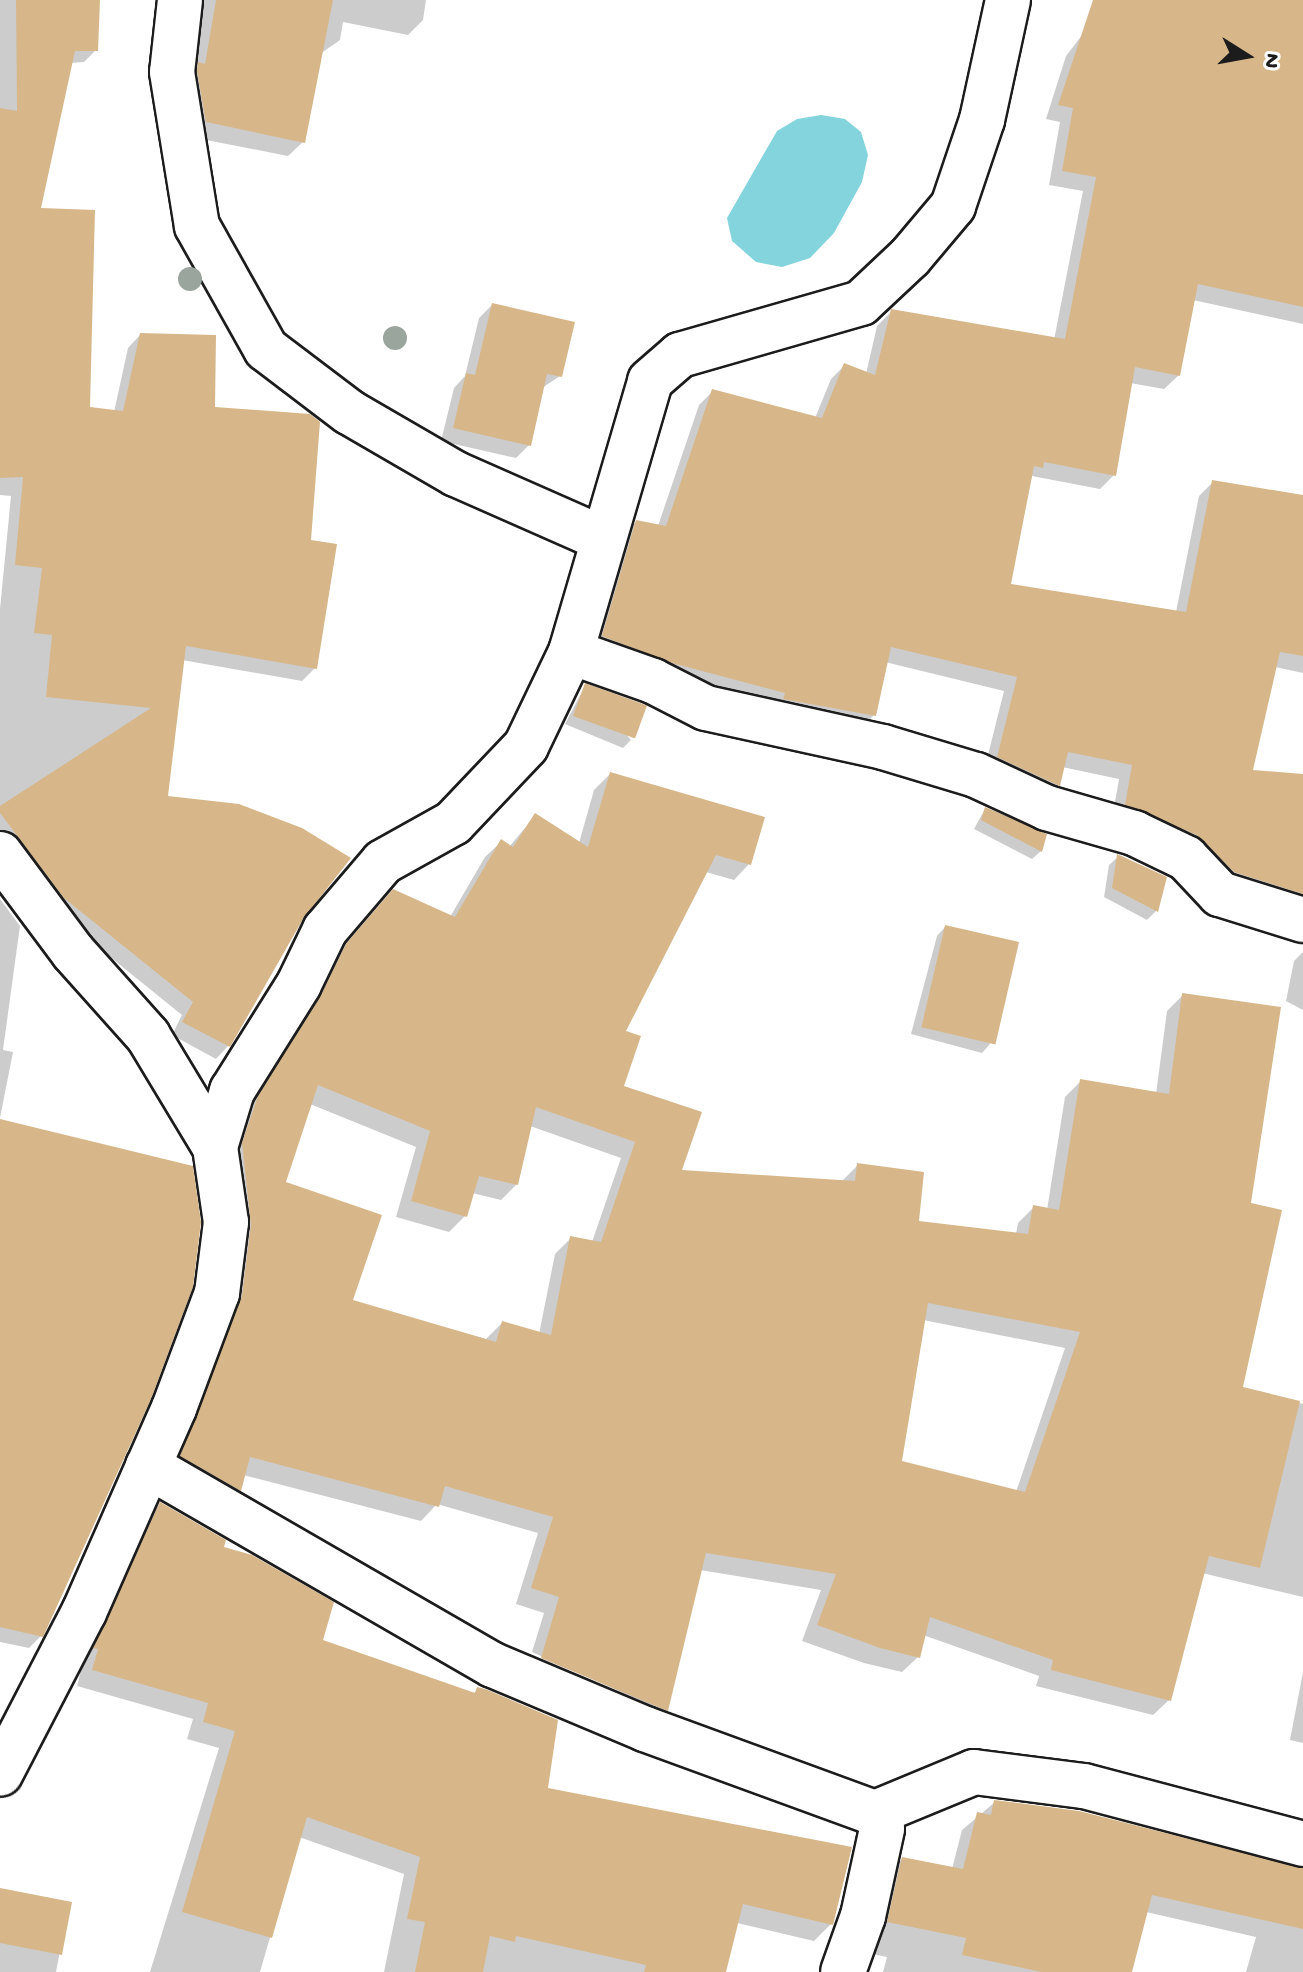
<!DOCTYPE html>
<style>
body{margin:0}
#map{position:relative;width:1303px;height:1972px;overflow:hidden;background:#fff;font-family:"Gochi Hand",sans-serif}
div>[style]{position:absolute}
.water>*{inset:0;background:#84d4de}
.shadow>*{inset:0;background:#0003}
.building>*{inset:0;background:#d7b78a;transform-origin:0 0}
.roads{filter:drop-shadow(2px 0 #1c1c1c) drop-shadow(-2px 0 #1c1c1c) drop-shadow(0 2px #1c1c1c) drop-shadow(0 -2px #1c1c1c)}
.minor>*{height:44px;margin:-22px;padding:0 22px;transform-origin:22px;border-radius:22px;background:#fff}
.trees>*{width:24px;height:24px;margin:-12px;border-radius:50%;background:#9aa59d}
span{translate:-50% -50%;white-space:nowrap;text-align:center;line-height:1.15;-webkit-text-stroke:7px #fff;paint-order:stroke}
.north{position:absolute;left:1207px;top:16px;width:80px;height:80px;-webkit-text-stroke:6px #fff;paint-order:stroke;rotate:101deg;font-size:22px;font-weight:700;line-height:32px;text-align:center;color:#1c1c1c}
.north::after{content:'';display:block;margin:auto;width:28px;height:36px;background:#1c1c1c;clip-path:polygon(50% 0,100% 100%,50% 72%,0 100%)}
</style>
<div id="map">
<div class="water">
<i style="clip-path:polygon(821px 115px,845px 119px,861px 132px,868px 155px,862px 182px,834px 233px,810px 258px,782px 267px,756px 262px,732px 241px,727px 218px,777px 131px,797px 119px)"></i>
</div>
<div class="shadow">
<i style="clip-path:polygon(0 0,25px 0,96px 50px,84px 62px,70px 63px,39px 210px,88px 409px,114px 412px,128px 348px,140px 335px,213px 409px,309px 542px,315px 668px,302px 681px,182px 660px,166px 798px,301px 918px,228px 1046px,216px 1059px,172px 1035px,182px 1015px,52px 910px,0 848px,0 609px,11px 496px,0 495px)"></i>
<i style="clip-path:polygon(201px 0,426px 0,423px 20px,408px 35px,343px 22px,340px 40px,320px 54px,303px 142px,288px 156px,191px 137px,183px 87px)"></i>
<i style="clip-path:polygon(1109px 0,1303px 0,1303px 324px,1193px 300px,1179px 375px,1164px 389px,1130px 383px,1114px 475px,1100px 489px,1032px 476px,1008px 586px,1176px 612px,1199px 496px,1213px 482px,1303px 497px,1303px 673px,1275px 667px,1242px 808px,1303px 819px,1303px 916px,1112px 819px,1119px 779px,1062px 767px,1058px 785px,1044px 799px,984px 771px,1004px 691px,885px 662px,874px 715px,860px 729px,770px 713px,589px 650px,622px 536px,636px 522px,658px 526px,699px 405px,713px 391px,815px 418px,831px 379px,845px 365px,866px 374px,877px 326px,891px 312px,1054px 340px,1083px 191px,1049px 185px,1060px 122px,1046px 119px,1066px 56px)"></i>
<i style="clip-path:polygon(492px 305px,560px 376px,542px 388px,529px 445px,516px 458px,441px 441px,454px 388px,465px 376px,479px 318px)"></i>
<i style="clip-path:polygon(585px 686px,631px 740px,623px 748px,565px 724px)"></i>
<i style="clip-path:polygon(evenodd,610px 774px,749px 864px,734px 880px,706px 872px,623px 1032px,622px 1087px,679px 1172px,842px 1181px,858px 1165px,917px 1223px,1016px 1234px,1018px 1223px,1034px 1207px,1047px 1210px,1065px 1097px,1081px 1081px,1156px 1094px,1167px 1011px,1183px 995px,1248px 1204px,1241px 1389px,1303px 1404px,1303px 1597px,1202px 1573px,1169px 1700px,1153px 1715px,1036px 1686px,1039px 1676px,923px 1635px,918px 1657px,902px 1672px,864px 1663px,802px 1641px,821px 1590px,700px 1570px,667px 1710px,651px 1726px,526px 1674px,531px 1656px,659px 1709px,532px 1652px,544px 1613px,516px 1604px,538px 1533px,437px 1504px,421px 1521px,243px 1475px,239px 1489px,223px 1505px,166px 1472px,227px 1160px,243px 1114px,331px 962px,377px 908px,450px 917px,485px 857px,501px 842px,509px 847px,535px 816px,579px 843px,594px 790px,610px 774px,310px 1104px,416px 1147px,396px 1217px,449px 1232px,465px 1216px,472px 1193px,501px 1200px,517px 1184px,530px 1126px,621px 1158px,592px 1242px,571px 1238px,555px 1254px,539px 1334px,502px 1323px,486px 1339px,351px 1301px,283px 1183px,310px 1104px,610px 774px,923px 1320px,1065px 1348px,1016px 1492px,900px 1463px,923px 1320px)"></i>
<i style="clip-path:polygon(985px 809px,1041px 851px,1032px 859px,974px 829px)"></i>
<i style="clip-path:polygon(1118px 857px,1165px 878px,1156px 911px,1147px 920px,1104px 897px,1109px 865px)"></i>
<i style="clip-path:polygon(0 899px,20px 926px,3px 1050px,13px 1052px,0 1118px)"></i>
<i style="clip-path:polygon(945px 927px,990px 1044px,982px 1053px,911px 1034px,937px 936px)"></i>
<i style="clip-path:polygon(1303px 952px,1303px 1010px,1286px 1001px,1294px 961px)"></i>
<i style="clip-path:polygon(0 1121px,41px 1636px,29px 1648px,0 1642px)"></i>
<i style="clip-path:polygon(160px 1504px,222px 1548px,320px 1641px,472px 1695px,478px 1689px,546px 1790px,831px 1924px,814px 1941px,737px 1923px,724px 1972px,384px 1972px,404px 1874px,299px 1837px,260px 1972px,150px 1972px,219px 1748px,187px 1739px,193px 1719px,77px 1686px,82px 1666px,78px 1665px,144px 1521px)"></i>
<i style="clip-path:polygon(1303px 1672px,1303px 1743px,1290px 1740px)"></i>
<i style="clip-path:polygon(995px 1802px,1303px 1869px,1303px 1972px,1246px 1972px,1256px 1937px,1146px 1912px,1130px 1972px,883px 1972px,887px 1957px,867px 1953px,886px 1875px,902px 1859px,952px 1869px,962px 1830px)"></i>
<i style="clip-path:polygon(0 1890px,69px 1904px,56px 1972px,0 1972px)"></i>
</div>
<div class="building">
<i style="clip-path:polygon(16px 0,100px 0,98px 51px,75px 51px,41px 208px,95px 210px,90px 407px,123px 411px,140px 333px,216px 335px,215px 407px,310px 414px,320px 422px,311px 540px,337px 544px,317px 669px,186px 646px,168px 796px,239px 804px,302px 828px,351px 858px,303px 919px,230px 1047px,182px 1022px,193px 1002px,64px 898px,0 813px,0 806px,151px 708px,46px 697px,52px 635px,34px 633px,42px 568px,15px 565px,23px 477px,0 478px,0 108px,17px 111px)"></i>
<i style="clip-path:polygon(216px 0,333px 0,305px 143px,206px 122px,197px 71px,198px 62px,205px 64px)"></i>
<i style="clip-path:polygon(1093px 0,1303px 0,1303px 307px,1198px 284px,1180px 376px,1135px 367px,1116px 476px,1044px 462px,1043px 468px,1034px 466px,1011px 584px,1186px 612px,1212px 480px,1303px 495px,1303px 656px,1280px 652px,1253px 770px,1303px 774px,1303px 894px,1234px 872px,1197px 835px,1125px 805px,1132px 765px,1068px 752px,1060px 786px,997px 757px,1017px 677px,891px 647px,876px 716px,783px 699px,785px 693px,672px 663px,602px 636px,636px 520px,666px 526px,712px 389px,822px 418px,844px 363px,875px 375px,891px 309px,1065px 339px,1096px 177px,1062px 171px,1073px 108px,1058px 105px)"></i>
<i style="clip-path:polygon(492px 303px,575px 322px,562px 377px,547px 374px,531px 446px,453px 428px,466px 373px,475px 375px)"></i>
<i style="left:585px;top:683px;width:66px;height:35px;rotate:20deg"></i>
<i style="clip-path:polygon(evenodd,610px 772px,765px 817px,751px 865px,716px 855px,626px 1031px,641px 1036px,624px 1086px,702px 1112px,682px 1170px,855px 1181px,857px 1163px,924px 1172px,919px 1221px,1028px 1234px,1033px 1205px,1059px 1210px,1080px 1079px,1169px 1094px,1182px 993px,1281px 1007px,1251px 1203px,1282px 1210px,1243px 1387px,1300px 1401px,1260px 1568px,1209px 1556px,1171px 1701px,1051px 1670px,1053px 1660px,930px 1617px,920px 1658px,880px 1648px,817px 1625px,836px 1574px,706px 1553px,668px 1711px,541px 1658px,559px 1597px,531px 1588px,553px 1517px,445px 1486px,439px 1507px,250px 1457px,241px 1491px,180px 1456px,242px 1296px,251px 1225px,242px 1143px,258px 1096px,320px 997px,346px 944px,393px 889px,455px 917px,501px 839px,513px 847px,535px 813px,588px 847px,610px 772px,318px 1085px,430px 1131px,411px 1201px,467px 1217px,479px 1176px,518px 1185px,536px 1107px,635px 1142px,601px 1242px,570px 1236px,551px 1335px,502px 1321px,496px 1342px,353px 1300px,382px 1215px,286px 1182px,318px 1085px,610px 772px,928px 1303px,1080px 1332px,1025px 1492px,902px 1461px,928px 1303px)"></i>
<i style="clip-path:polygon(985px 807px,1047px 834px,1042px 852px,981px 820px)"></i>
<i style="clip-path:polygon(1117px 854px,1167px 877px,1158px 912px,1112px 888px)"></i>
<i style="left:945px;top:925px;width:76px;height:105px;rotate:13deg"></i>
<i style="clip-path:polygon(0 1119px,193px 1166px,201px 1222px,193px 1287px,151px 1399px,43px 1637px,0 1627px)"></i>
<i style="clip-path:polygon(160px 1502px,226px 1540px,224px 1547px,252px 1555px,334px 1602px,323px 1640px,475px 1693px,477px 1687px,485px 1689px,558px 1720px,548px 1788px,852px 1847px,833px 1925px,743px 1904px,726px 1972px,644px 1972px,646px 1965px,516px 1936px,515px 1942px,490px 1936px,483px 1972px,415px 1972px,425px 1922px,407px 1919px,420px 1857px,307px 1817px,272px 1938px,182px 1912px,235px 1731px,203px 1722px,208px 1703px,92px 1670px,98px 1649px,93px 1648px)"></i>
<i style="clip-path:polygon(994px 1800px,1079px 1811px,1303px 1868px,1303px 1929px,1152px 1895px,1132px 1972px,1041px 1972px,962px 1955px,966px 1938px,887px 1922px,902px 1857px,963px 1869px,977px 1812px,991px 1815px)"></i>
<i style="clip-path:polygon(0 1888px,72px 1902px,62px 1955px,0 1943px)"></i>
</div>
<div class="roads">
<div class="minor">
<i style="left:180px;top:0;width:72px;rotate:96.3deg"></i>
<i style="left:172px;top:72px;width:156px;rotate:80.8deg"></i>
<i style="left:197px;top:226px;width:141px;rotate:60.7deg"></i>
<i style="left:266px;top:349px;width:104px;rotate:37.2deg"></i>
<i style="left:349px;top:412px;width:124px;rotate:30.1deg"></i>
<i style="left:456px;top:474px;width:158px;rotate:23.8deg"></i>
<i style="left:571px;top:652px;width:282px;rotate:-73.7deg"></i>
<i style="left:650px;top:381px;width:40px;rotate:-41deg"></i>
<i style="left:680px;top:355px;width:188px;rotate:-16deg"></i>
<i style="left:861px;top:303px;width:67px;rotate:-43.2deg"></i>
<i style="left:910px;top:257px;width:67px;rotate:-49.9deg"></i>
<i style="left:953px;top:206px;width:91px;rotate:-71.4deg"></i>
<i style="left:982px;top:120px;width:123px;rotate:-77.8deg"></i>
<i style="left:0;top:854px;width:122px;rotate:53.3deg"></i>
<i style="left:73px;top:952px;width:113px;rotate:48.2deg"></i>
<i style="left:148px;top:1036px;width:130px;rotate:58.9deg"></i>
<i style="left:215px;top:1147px;width:76px;rotate:81.7deg"></i>
<i style="left:226px;top:1222px;width:72px;rotate:97.2deg"></i>
<i style="left:217px;top:1293px;width:123px;rotate:110.5deg"></i>
<i style="left:174px;top:1408px;width:223px;rotate:113.8deg"></i>
<i style="left:84px;top:1612px;width:182px;rotate:117.4deg"></i>
<i style="left:215px;top:1147px;width:59px;rotate:-73.1deg"></i>
<i style="left:232px;top:1091px;width:126px;rotate:-57.9deg"></i>
<i style="left:299px;top:984px;width:60px;rotate:-64.3deg"></i>
<i style="left:325px;top:930px;width:89px;rotate:-49.5deg"></i>
<i style="left:383px;top:862px;width:80px;rotate:-29.1deg"></i>
<i style="left:453px;top:823px;width:106px;rotate:-46.5deg"></i>
<i style="left:526px;top:746px;width:104px;rotate:-64.4deg"></i>
<i style="left:571px;top:652px;width:87px;rotate:19.5deg"></i>
<i style="left:653px;top:681px;width:59px;rotate:27deg"></i>
<i style="left:706px;top:708px;width:181px;rotate:12.4deg"></i>
<i style="left:883px;top:747px;width:97px;rotate:16.8deg"></i>
<i style="left:976px;top:775px;width:78px;rotate:24.9deg"></i>
<i style="left:1047px;top:808px;width:91px;rotate:16deg"></i>
<i style="left:1134px;top:833px;width:58px;rotate:25.7deg"></i>
<i style="left:1186px;top:858px;width:50px;rotate:46.6deg"></i>
<i style="left:1220px;top:894px;width:87px;rotate:17.4deg"></i>
<i style="left:148px;top:1466px;width:398px;rotate:30deg"></i>
<i style="left:493px;top:1665px;width:165px;rotate:22.8deg"></i>
<i style="left:645px;top:1729px;width:245px;rotate:20.1deg"></i>
<i style="left:875px;top:1813px;width:17px;rotate:66deg"></i>
<i style="left:882px;top:1829px;width:89px;rotate:102.3deg"></i>
<i style="left:863px;top:1916px;width:59px;rotate:109.7deg"></i>
<i style="left:875px;top:1813px;width:107px;rotate:-22.5deg"></i>
<i style="left:974px;top:1772px;width:111px;rotate:7.3deg"></i>
<i style="left:1084px;top:1786px;width:227px;rotate:14.8deg"></i>
</div>
</div>
<div class="trees">
<i style="left:190px;top:279px"></i>
<i style="left:395px;top:338px"></i>
</div>
<div class="north">N</div>
</div>
